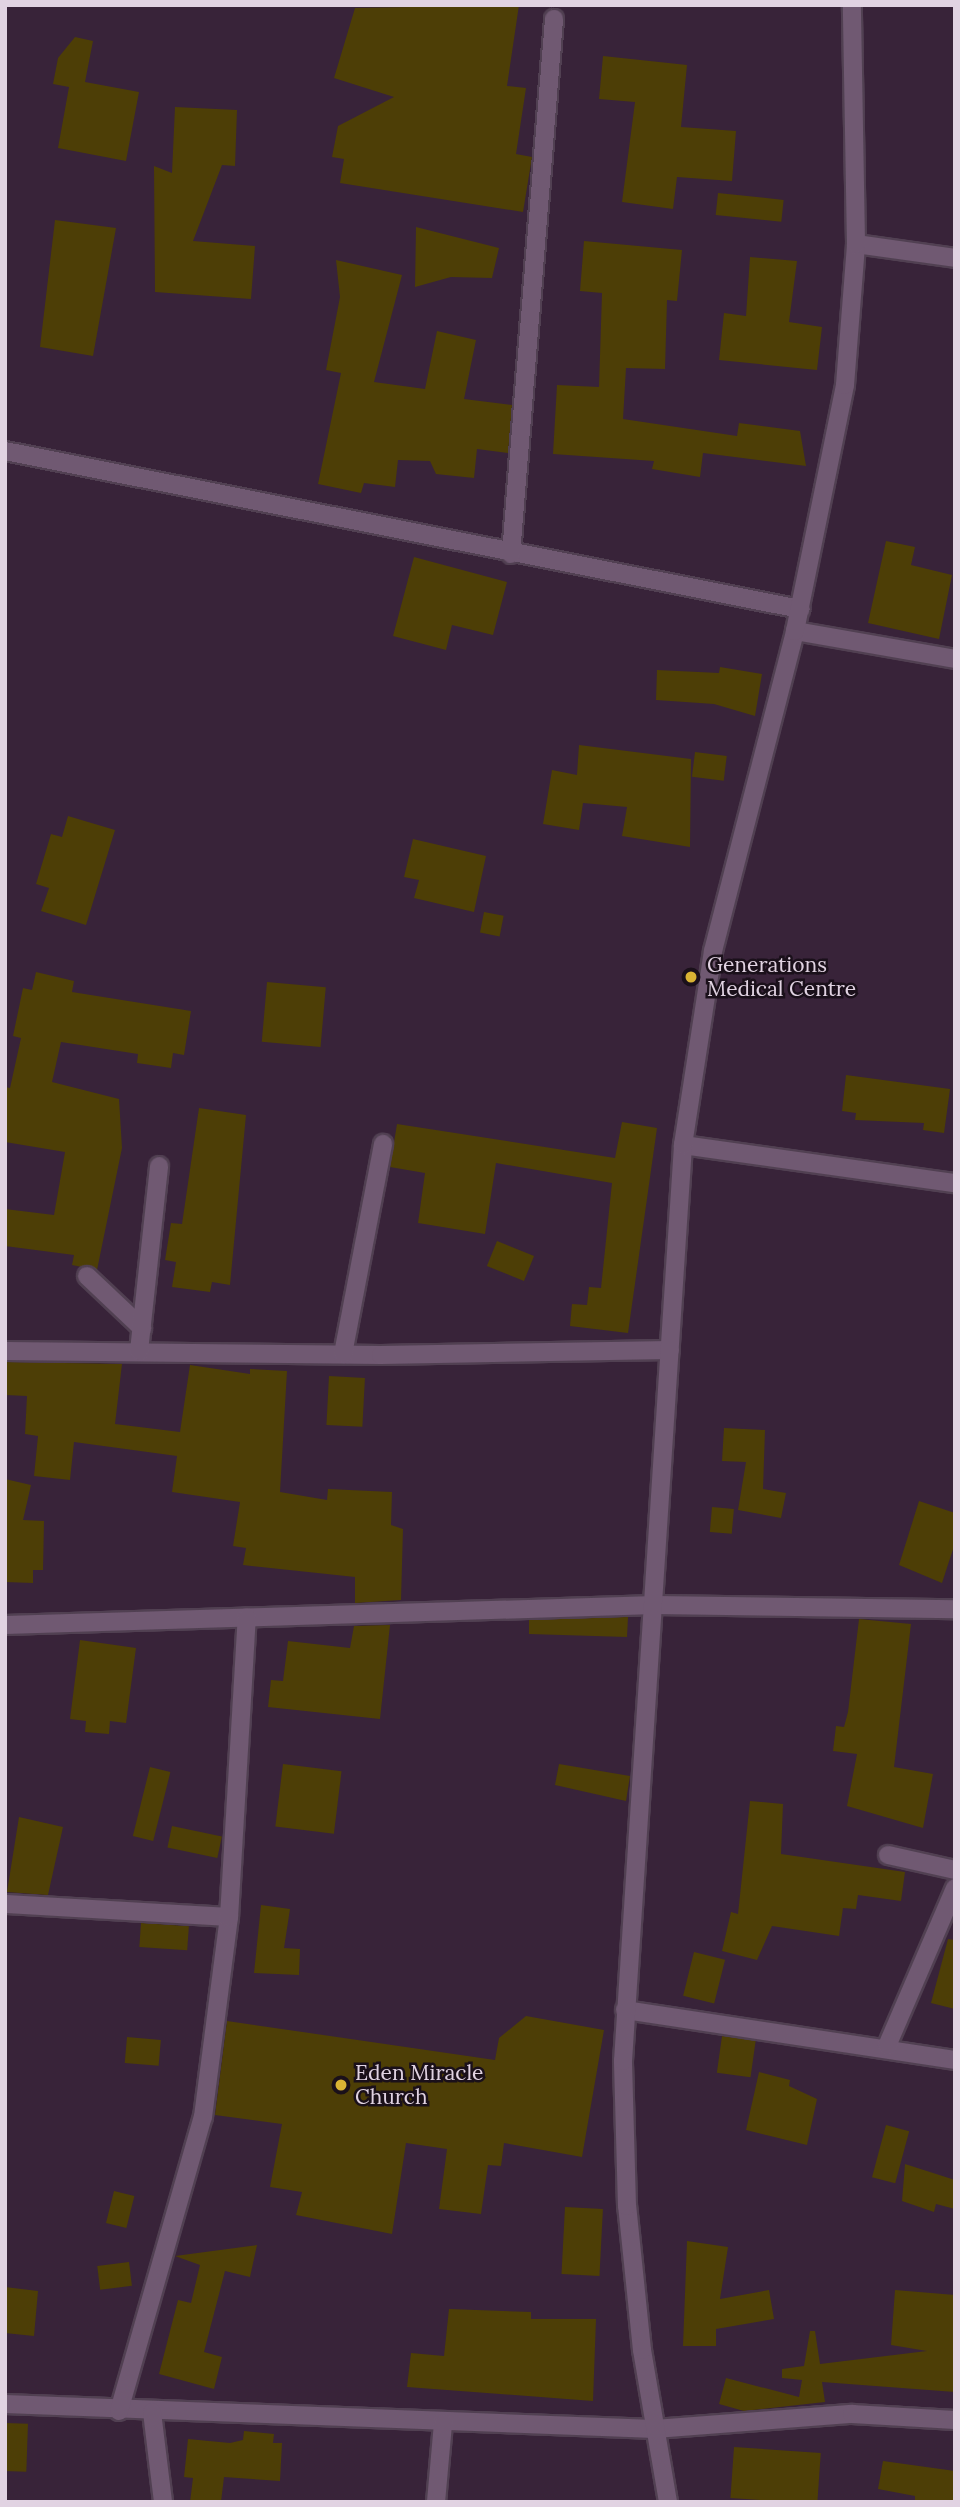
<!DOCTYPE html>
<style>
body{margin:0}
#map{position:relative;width:960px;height:2507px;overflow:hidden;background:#382339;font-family:Lora,serif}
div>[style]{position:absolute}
.building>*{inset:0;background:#4d3e06;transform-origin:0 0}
.roads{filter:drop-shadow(2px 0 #514052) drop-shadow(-2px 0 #514052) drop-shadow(0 2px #514052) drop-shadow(0 -2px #514052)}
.minor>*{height:18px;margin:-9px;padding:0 9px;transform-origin:9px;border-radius:9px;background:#705972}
.tertiary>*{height:18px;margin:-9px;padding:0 9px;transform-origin:9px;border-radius:9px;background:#705972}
.dots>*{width:19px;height:19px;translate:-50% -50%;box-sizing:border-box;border:4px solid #1a101a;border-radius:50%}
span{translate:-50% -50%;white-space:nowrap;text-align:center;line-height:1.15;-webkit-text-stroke:5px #1a101a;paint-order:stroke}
.poi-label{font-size:21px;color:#e1d3e2}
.left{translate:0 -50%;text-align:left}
.frame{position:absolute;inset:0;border:7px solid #e1d3e2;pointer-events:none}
</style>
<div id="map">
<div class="building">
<i style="clip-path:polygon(519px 5px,507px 86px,526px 88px,516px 154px,532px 157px,523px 212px,340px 183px,344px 159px,332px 157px,338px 126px,394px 97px,334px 78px,355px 8px)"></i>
<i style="clip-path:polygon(75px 37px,93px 41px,85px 82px,139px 92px,126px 161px,58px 148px,69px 87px,53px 84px,58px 58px)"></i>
<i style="clip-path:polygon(603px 56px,687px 65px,681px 127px,736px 131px,732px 181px,677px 177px,673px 209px,622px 202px,635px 102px,599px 99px)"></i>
<i style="clip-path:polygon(175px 107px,237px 110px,235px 166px,222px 165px,193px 241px,255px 246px,251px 299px,155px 292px,154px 166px,172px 173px)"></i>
<i style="left:718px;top:193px;width:66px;height:22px;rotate:6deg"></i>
<i style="clip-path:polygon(55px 220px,116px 228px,93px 356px,40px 347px)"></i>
<i style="clip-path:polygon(416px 227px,499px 248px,492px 278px,451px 277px,415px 287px)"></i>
<i style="clip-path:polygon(584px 241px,682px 250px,677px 301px,667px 300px,665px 369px,626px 368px,623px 419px,737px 436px,739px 423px,800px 431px,806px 466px,703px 453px,700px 477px,652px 469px,654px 461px,553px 454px,557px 385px,599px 387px,602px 293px,580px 291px)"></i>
<i style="clip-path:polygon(750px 257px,797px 261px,789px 322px,822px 327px,817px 370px,719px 360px,724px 313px,746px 316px)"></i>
<i style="clip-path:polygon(336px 260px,402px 275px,374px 382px,425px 389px,437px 331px,476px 340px,464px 399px,512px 405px,508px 453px,477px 449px,474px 478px,436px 474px,430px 461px,398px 460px,395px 487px,364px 483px,361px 493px,318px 484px,341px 373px,326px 370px,340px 297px)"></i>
<i style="clip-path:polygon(886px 541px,915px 547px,911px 565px,952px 575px,939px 639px,868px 623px)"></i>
<i style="clip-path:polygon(414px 557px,507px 582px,493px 635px,452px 625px,446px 650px,393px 636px)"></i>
<i style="clip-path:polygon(720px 667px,762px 674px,755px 716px,714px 704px,656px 700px,657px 670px,719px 673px)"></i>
<i style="clip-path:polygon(579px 745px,691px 759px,690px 847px,622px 836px,627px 807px,583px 803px,579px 830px,543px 824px,552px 770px,577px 775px)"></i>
<i style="left:695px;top:752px;width:32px;height:25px;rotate:7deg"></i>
<i style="clip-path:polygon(68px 816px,115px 830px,86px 925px,41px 911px,49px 888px,36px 884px,51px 834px,62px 837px)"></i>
<i style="clip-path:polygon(413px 839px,486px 856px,474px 912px,414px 898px,419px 880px,404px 877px)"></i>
<i style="left:484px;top:912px;width:20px;height:21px;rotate:11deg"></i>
<i style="clip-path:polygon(36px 972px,74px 981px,72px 992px,191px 1011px,184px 1055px,173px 1053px,171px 1068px,137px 1063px,138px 1054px,61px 1042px,52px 1082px,119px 1099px,122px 1148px,97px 1270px,72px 1265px,74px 1255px,5px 1246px,5px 1209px,54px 1215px,65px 1152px,5px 1142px,5px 1087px,10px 1088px,21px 1038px,13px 1036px,23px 988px,32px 990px)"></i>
<i style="left:267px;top:982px;width:59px;height:60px;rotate:5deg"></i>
<i style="clip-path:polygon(846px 1075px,950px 1089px,944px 1133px,923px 1130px,924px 1123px,855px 1120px,856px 1113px,842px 1111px)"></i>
<i style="clip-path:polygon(199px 1108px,246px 1115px,230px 1285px,212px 1282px,210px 1292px,172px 1287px,176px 1262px,165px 1260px,171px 1223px,182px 1224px)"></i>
<i style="clip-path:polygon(622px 1122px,657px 1128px,628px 1333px,570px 1326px,572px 1304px,587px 1305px,589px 1287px,601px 1288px,612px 1183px,496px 1163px,485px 1234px,418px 1223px,425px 1173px,390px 1167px,397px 1124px,615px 1158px)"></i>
<i style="left:497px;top:1241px;width:40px;height:27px;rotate:22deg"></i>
<i style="clip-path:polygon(5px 1362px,122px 1364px,115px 1424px,180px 1432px,190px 1365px,250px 1374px,250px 1369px,287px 1371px,280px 1492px,327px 1500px,328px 1489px,392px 1492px,391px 1525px,403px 1529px,401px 1600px,355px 1603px,355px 1577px,243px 1565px,246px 1548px,233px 1546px,240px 1502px,172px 1492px,177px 1456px,74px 1442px,70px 1480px,34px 1476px,38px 1436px,25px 1434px,27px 1396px,5px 1395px)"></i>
<i style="left:329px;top:1376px;width:36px;height:49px;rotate:3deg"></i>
<i style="clip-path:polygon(724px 1428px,765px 1430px,763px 1489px,786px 1493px,781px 1518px,738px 1510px,746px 1462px,722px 1461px)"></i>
<i style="clip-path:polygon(5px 1479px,31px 1485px,23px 1520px,44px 1521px,43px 1570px,33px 1570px,33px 1583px,5px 1582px)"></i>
<i style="clip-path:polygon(919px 1501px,955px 1513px,955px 1543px,942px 1583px,899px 1565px)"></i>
<i style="left:712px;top:1507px;width:22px;height:25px;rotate:5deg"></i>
<i style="clip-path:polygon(628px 1617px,627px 1637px,529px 1634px,529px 1620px)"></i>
<i style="clip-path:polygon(859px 1619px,911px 1624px,894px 1767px,933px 1774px,923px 1828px,847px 1806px,857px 1754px,833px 1751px,836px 1726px,844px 1727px,848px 1712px)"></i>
<i style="clip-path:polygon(390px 1625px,380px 1719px,268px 1707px,271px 1680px,283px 1681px,288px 1641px,350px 1648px,354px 1626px)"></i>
<i style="clip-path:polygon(80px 1640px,136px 1648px,126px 1723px,110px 1721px,109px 1734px,85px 1732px,86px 1721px,70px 1719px)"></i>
<i style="left:283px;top:1764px;width:59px;height:63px;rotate:7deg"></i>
<i style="clip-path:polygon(559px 1764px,630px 1776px,626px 1801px,555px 1785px)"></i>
<i style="left:150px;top:1767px;width:21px;height:71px;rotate:14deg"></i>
<i style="clip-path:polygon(750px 1801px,783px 1804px,781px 1854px,905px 1872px,901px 1901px,858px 1895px,856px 1909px,843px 1908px,839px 1936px,772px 1926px,757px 1960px,722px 1951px,731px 1912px,738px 1914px)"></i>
<i style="clip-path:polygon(19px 1817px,63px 1827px,48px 1895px,7px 1892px)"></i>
<i style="left:172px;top:1826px;width:51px;height:22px;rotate:12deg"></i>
<i style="clip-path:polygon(261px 1905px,290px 1909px,284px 1948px,300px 1949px,299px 1975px,254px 1973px)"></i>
<i style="left:141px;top:1923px;width:48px;height:24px;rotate:4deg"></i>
<i style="clip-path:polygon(948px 1939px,955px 1940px,955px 2009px,931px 2003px)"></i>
<i style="left:694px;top:1952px;width:32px;height:45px;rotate:14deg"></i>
<i style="clip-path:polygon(526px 2016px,604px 2030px,582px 2157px,504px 2143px,501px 2166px,488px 2165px,481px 2214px,439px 2209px,447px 2149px,406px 2143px,392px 2234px,296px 2215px,302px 2192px,270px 2187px,282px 2124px,215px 2115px,227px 2021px,495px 2060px,499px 2038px)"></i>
<i style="left:722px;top:2036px;width:34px;height:37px;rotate:8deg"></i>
<i style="left:127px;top:2037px;width:34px;height:26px;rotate:5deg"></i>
<i style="clip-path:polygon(759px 2072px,790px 2080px,789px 2086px,817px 2099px,807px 2145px,746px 2130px)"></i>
<i style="left:886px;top:2125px;width:24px;height:54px;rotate:15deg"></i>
<i style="clip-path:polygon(905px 2164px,955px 2180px,955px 2209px,936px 2204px,934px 2212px,902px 2201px)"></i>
<i style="left:114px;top:2191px;width:21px;height:33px;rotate:14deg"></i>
<i style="left:565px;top:2207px;width:38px;height:67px;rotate:3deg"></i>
<i style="clip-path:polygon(687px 2241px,728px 2247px,720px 2299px,769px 2290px,774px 2319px,716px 2329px,716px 2346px,683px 2346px)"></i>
<i style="clip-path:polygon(257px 2245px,250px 2277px,225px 2271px,204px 2352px,222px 2357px,214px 2389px,159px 2374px,178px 2300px,191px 2303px,200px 2265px,175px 2256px)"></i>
<i style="left:129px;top:2262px;width:24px;height:32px;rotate:83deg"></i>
<i style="clip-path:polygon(5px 2287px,38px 2291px,34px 2336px,5px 2333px)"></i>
<i style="clip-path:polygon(895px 2290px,955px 2295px,955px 2392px,822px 2382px,825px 2402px,744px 2411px,719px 2404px,726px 2378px,799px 2397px,802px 2380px,782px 2378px,782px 2369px,804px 2366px,810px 2331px,815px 2331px,820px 2364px,927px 2351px,891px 2345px)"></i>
<i style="clip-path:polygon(449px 2309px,531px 2312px,531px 2319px,596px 2319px,593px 2401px,407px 2387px,411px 2353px,444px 2356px)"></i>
<i style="left:5px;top:2423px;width:23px;height:48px;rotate:2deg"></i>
<i style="clip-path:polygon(244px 2431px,274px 2434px,273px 2443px,282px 2443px,280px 2481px,224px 2477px,221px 2502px,190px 2502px,193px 2478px,184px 2477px,188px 2439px,230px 2443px,243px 2440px)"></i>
<i style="left:734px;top:2447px;width:87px;height:51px;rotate:4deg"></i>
<i style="clip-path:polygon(883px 2461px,955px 2471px,955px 2502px,915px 2502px,915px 2496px,878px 2489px)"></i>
</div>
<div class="roads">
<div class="minor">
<i style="left:856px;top:244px;width:100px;rotate:8deg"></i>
<i style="left:5px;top:451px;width:811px;rotate:11.24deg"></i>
<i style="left:511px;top:554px;width:537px;rotate:-85.4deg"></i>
<i style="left:795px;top:631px;width:162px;rotate:9.9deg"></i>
<i style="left:683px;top:1145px;width:275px;rotate:8deg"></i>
<i style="left:87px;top:1276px;width:76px;rotate:43.4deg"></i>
<i style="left:5px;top:1351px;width:376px;rotate:0.6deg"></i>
<i style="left:381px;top:1355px;width:289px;rotate:-1deg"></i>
<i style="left:139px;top:1351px;width:186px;rotate:-83.8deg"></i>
<i style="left:343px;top:1354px;width:214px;rotate:-79.2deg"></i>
<i style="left:5px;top:1625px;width:650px;rotate:-1.76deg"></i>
<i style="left:655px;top:1605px;width:300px;rotate:0.8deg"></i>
<i style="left:888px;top:1855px;width:69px;rotate:12.6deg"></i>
<i style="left:5px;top:1904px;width:224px;rotate:3.3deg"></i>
<i style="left:625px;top:2010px;width:334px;rotate:8.6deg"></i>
<i style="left:887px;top:2046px;width:172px;rotate:-66.7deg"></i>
<i style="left:5px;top:2404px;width:650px;rotate:2.2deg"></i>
<i style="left:655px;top:2429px;width:198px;rotate:-4.4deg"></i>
<i style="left:852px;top:2414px;width:103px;rotate:3.3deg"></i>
<i style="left:119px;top:2411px;width:306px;rotate:-74.1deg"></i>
<i style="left:203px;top:2117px;width:202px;rotate:-82.6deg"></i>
<i style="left:229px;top:1917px;width:300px;rotate:-86.6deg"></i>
<i style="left:152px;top:2412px;width:91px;rotate:83deg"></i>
<i style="left:436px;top:2502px;width:79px;rotate:-84.9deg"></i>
</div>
<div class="tertiary">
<i style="left:668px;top:2502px;width:154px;rotate:-99.7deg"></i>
<i style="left:642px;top:2350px;width:145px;rotate:-95.9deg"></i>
<i style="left:627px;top:2206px;width:145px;rotate:-91.6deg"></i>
<i style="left:623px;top:2061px;width:918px;rotate:-86.25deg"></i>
<i style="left:683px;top:1145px;width:196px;rotate:-81.2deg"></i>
<i style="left:713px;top:951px;width:330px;rotate:-75.6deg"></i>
<i style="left:795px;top:631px;width:251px;rotate:-78.5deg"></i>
<i style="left:845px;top:385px;width:141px;rotate:-85.5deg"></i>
<i style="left:856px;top:244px;width:239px;rotate:-91deg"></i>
</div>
</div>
<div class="dots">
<i style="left:691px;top:977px;background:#d9b334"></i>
<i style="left:341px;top:2085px;background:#d9b334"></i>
</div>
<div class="poi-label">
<span class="left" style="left:707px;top:977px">Generations<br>Medical Centre</span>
<span class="left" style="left:355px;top:2085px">Eden Miracle<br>Church</span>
</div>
<div class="frame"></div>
</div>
